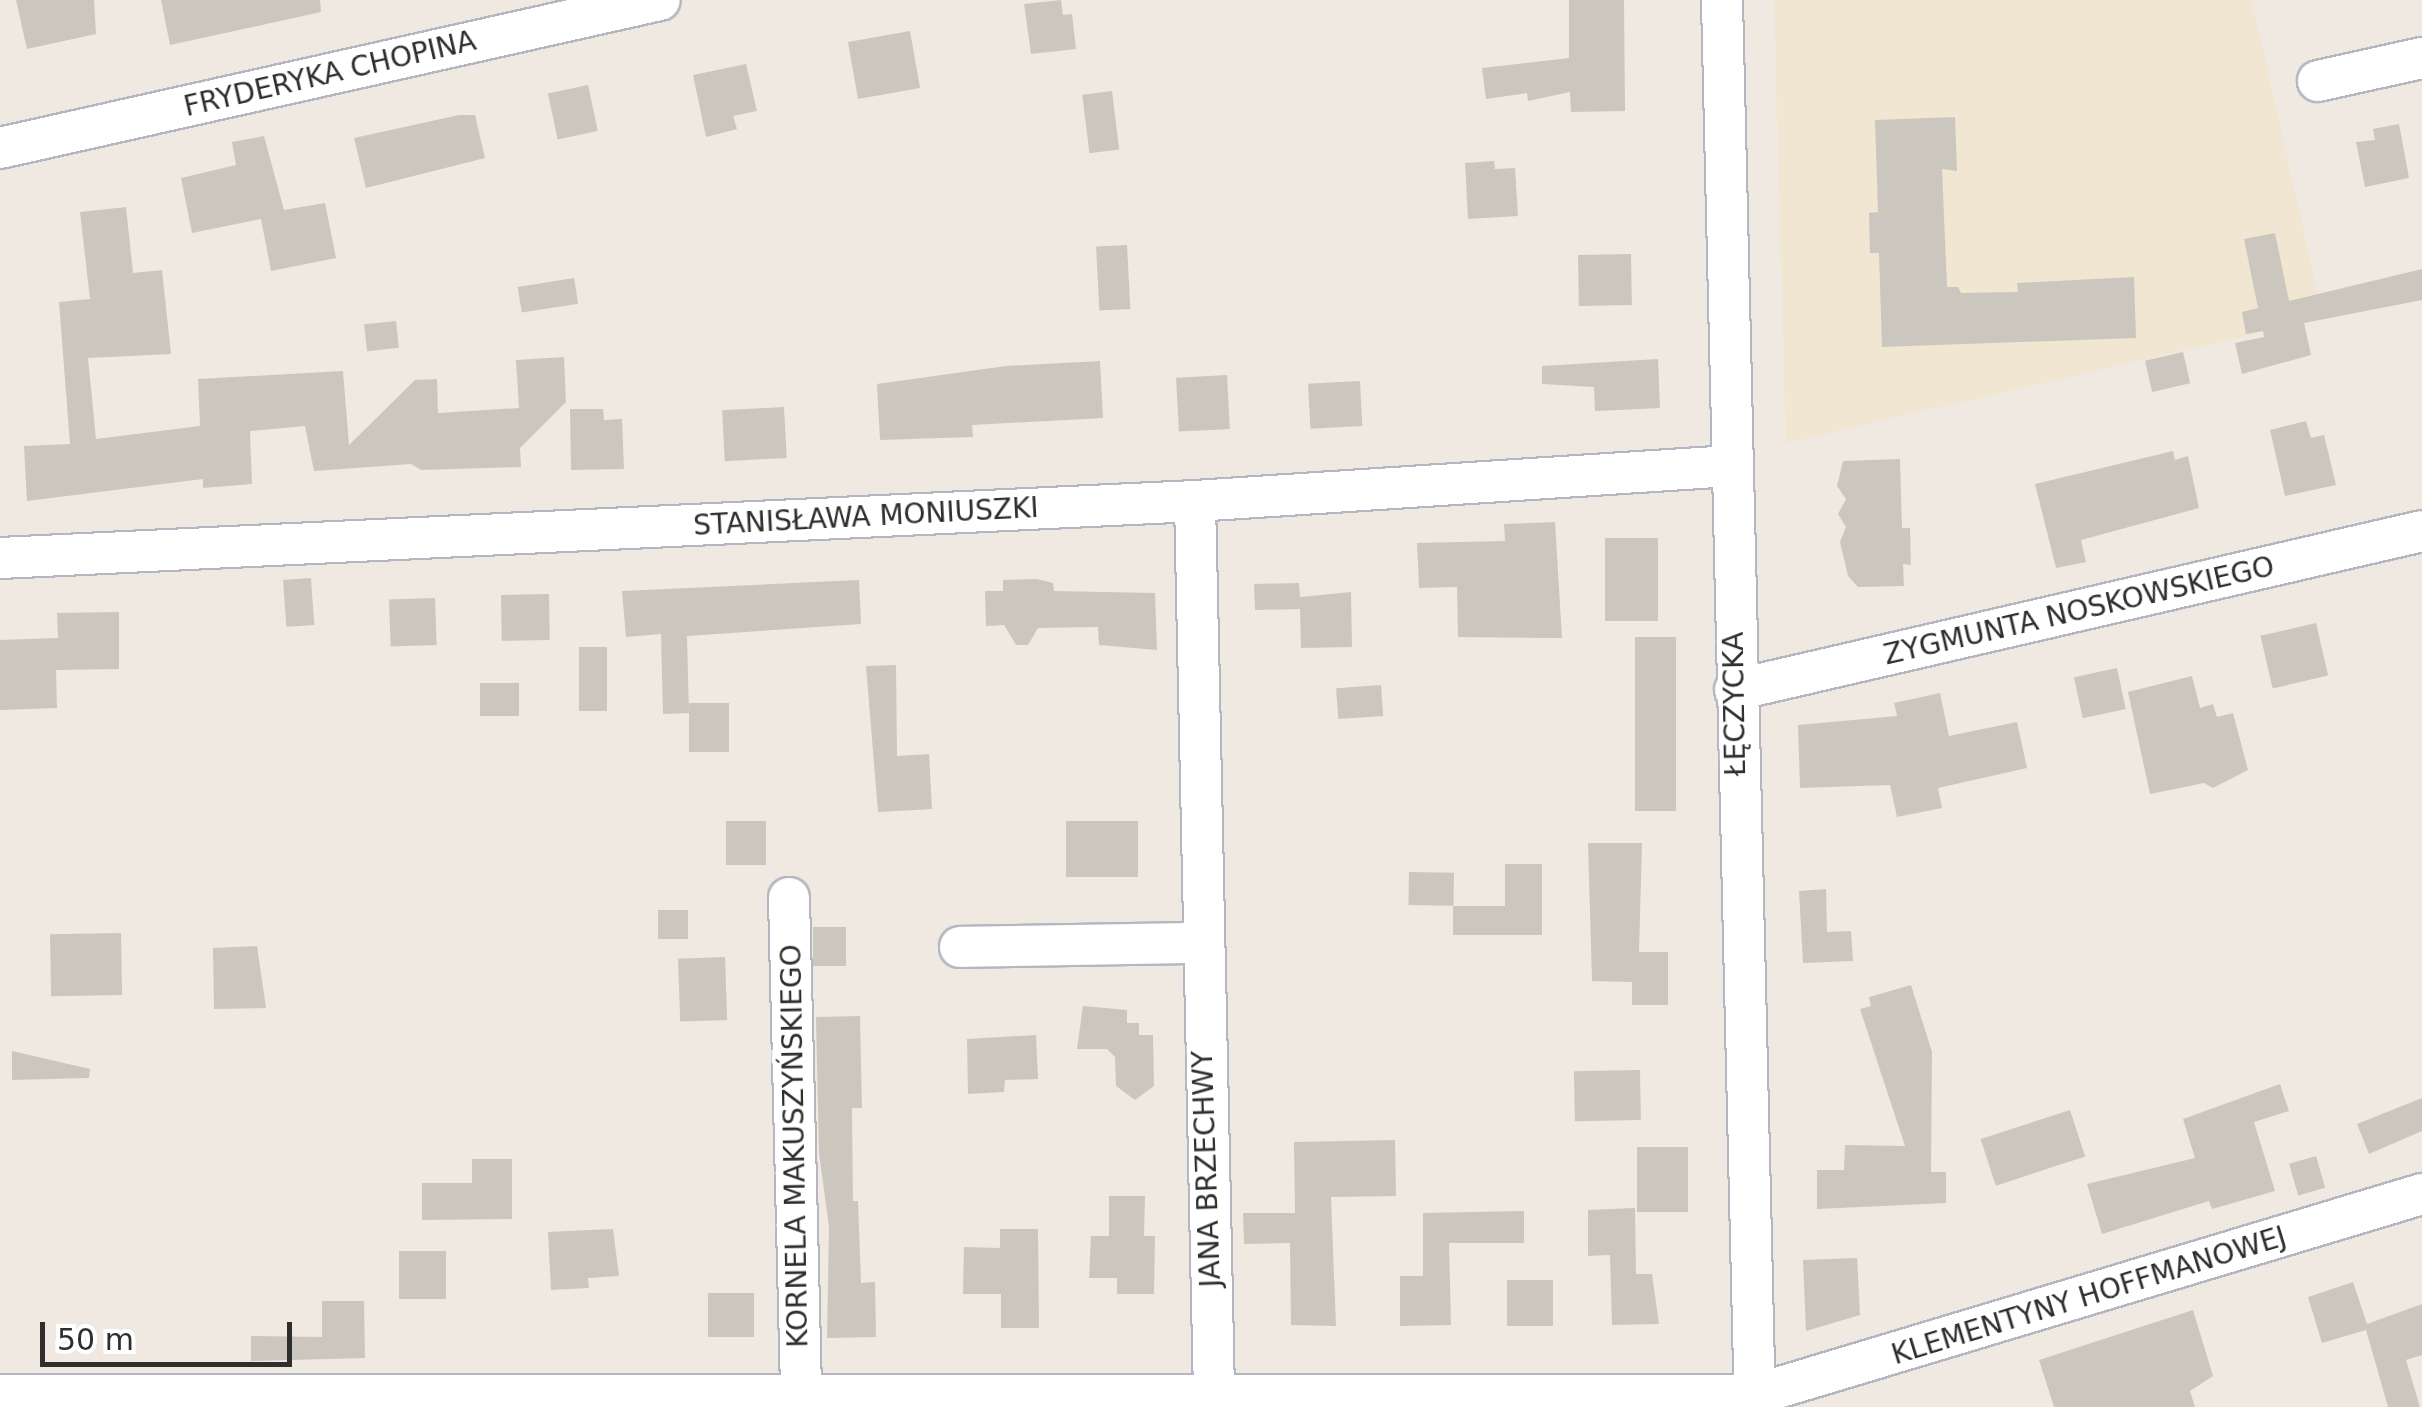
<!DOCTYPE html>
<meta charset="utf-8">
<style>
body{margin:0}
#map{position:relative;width:2422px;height:1407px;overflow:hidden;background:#efe9e1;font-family:"DejaVu Sans",sans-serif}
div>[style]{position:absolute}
.education>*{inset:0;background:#f0e6d1}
.building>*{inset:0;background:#cbc7bf;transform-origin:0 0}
.roads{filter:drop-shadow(2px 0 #b4b7c1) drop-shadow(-2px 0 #b4b7c1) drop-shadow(0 2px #b4b7c1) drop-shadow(0 -2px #b4b7c1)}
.minor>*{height:40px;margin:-20px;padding:0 20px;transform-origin:20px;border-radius:20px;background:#fff}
span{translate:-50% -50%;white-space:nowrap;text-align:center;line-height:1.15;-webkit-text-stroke:8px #fff;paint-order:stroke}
.street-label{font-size:28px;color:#2e2e2e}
.scale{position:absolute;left:40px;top:1322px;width:252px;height:45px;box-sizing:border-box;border:5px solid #2e2e2e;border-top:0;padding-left:12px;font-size:30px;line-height:35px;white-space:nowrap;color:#2e2e2e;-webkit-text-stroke:8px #fff;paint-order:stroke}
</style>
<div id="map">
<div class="education">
<i style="clip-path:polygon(1774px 0,2252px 0,2323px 318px,1786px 443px)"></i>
</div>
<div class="building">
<i style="clip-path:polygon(16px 0,94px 0,96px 34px,27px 49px)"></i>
<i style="clip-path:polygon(161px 0,320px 0,321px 12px,170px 45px)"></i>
<i style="clip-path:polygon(1061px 0,1063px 15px,1072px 14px,1076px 49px,1031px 54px,1024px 4px)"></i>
<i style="clip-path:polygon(1569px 0,1624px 0,1625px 111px,1571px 112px,1570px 92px,1528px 101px,1527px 93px,1486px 99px,1482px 68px,1569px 58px)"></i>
<i style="left:910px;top:31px;width:58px;height:63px;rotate:80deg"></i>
<i style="clip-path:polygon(746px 64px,757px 111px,733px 116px,737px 129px,706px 137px,693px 75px)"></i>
<i style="left:588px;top:85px;width:47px;height:41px;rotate:78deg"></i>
<i style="left:1112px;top:91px;width:59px;height:30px;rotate:83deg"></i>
<i style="clip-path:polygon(459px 115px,475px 115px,485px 158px,366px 188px,354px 138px)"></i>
<i style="clip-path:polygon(1955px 117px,1957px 171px,1942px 169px,1947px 287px,1958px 287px,1961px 293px,2018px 292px,2017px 283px,2134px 277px,2136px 338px,1882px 347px,1879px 253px,1870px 253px,1869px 213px,1878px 212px,1875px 120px)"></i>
<i style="clip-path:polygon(2399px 124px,2409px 178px,2365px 187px,2356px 142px,2375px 140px,2373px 129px)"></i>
<i style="clip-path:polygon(264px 136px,284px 210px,325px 203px,336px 258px,271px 271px,261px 219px,192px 233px,181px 178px,236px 165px,232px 142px)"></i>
<i style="clip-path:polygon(1494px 161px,1495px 169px,1515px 168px,1518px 216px,1468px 219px,1465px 163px)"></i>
<i style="clip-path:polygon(126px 207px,133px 273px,162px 270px,171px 354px,88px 358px,96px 439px,200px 426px,198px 379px,343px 371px,349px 445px,415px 380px,437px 379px,438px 413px,519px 408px,516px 360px,564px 357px,566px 402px,520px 448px,521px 467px,421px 470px,411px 464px,314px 471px,305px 426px,250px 431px,252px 484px,203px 488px,203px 479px,27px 501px,24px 446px,70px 444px,59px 302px,90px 299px,80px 212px)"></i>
<i style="clip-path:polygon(2275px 233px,2289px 301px,2422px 269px,2422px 300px,2304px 323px,2311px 355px,2242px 374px,2235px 343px,2264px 337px,2263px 331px,2246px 334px,2242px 312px,2258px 308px,2244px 239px)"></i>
<i style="left:1127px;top:245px;width:64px;height:31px;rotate:87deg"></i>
<i style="left:1631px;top:254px;width:51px;height:53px;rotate:89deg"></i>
<i style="left:574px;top:278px;width:26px;height:57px;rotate:81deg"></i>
<i style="left:396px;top:321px;width:27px;height:32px;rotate:84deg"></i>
<i style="left:2183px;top:352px;width:32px;height:39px;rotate:77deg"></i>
<i style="clip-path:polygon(1658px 359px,1660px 408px,1595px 411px,1594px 387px,1542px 384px,1542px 366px)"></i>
<i style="clip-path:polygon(1100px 361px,1103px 418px,972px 425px,973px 437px,880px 440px,877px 384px,1006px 366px)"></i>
<i style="left:1227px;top:375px;width:54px;height:51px;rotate:87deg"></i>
<i style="left:1360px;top:381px;width:45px;height:52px;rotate:87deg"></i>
<i style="left:784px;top:407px;width:51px;height:62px;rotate:87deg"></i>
<i style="clip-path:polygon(570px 409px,603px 409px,604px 420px,622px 419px,624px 469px,571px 470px)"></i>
<i style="clip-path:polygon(2306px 421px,2311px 438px,2324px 435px,2336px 485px,2285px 496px,2270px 430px)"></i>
<i style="clip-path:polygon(2173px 451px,2175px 460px,2188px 456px,2199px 508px,2081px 540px,2086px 562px,2056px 568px,2035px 484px)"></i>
<i style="clip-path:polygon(1900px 459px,1902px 528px,1910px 528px,1911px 565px,1903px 564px,1904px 586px,1858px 587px,1848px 576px,1840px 542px,1846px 527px,1838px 514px,1846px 499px,1837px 486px,1843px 461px)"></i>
<i style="clip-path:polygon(1555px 522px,1562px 638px,1458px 637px,1457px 587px,1419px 588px,1417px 543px,1505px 541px,1504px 524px)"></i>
<i style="left:1605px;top:538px;width:53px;height:83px"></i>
<i style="left:311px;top:578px;width:47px;height:28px;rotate:86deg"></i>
<i style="clip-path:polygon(1037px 579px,1053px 583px,1054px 591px,1155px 593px,1157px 650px,1099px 645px,1098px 627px,1038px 628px,1028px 645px,1016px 645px,1004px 625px,986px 626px,985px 591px,1003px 591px,1003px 580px)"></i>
<i style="clip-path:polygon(859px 580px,861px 624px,687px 636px,689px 713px,663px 714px,661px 634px,626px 637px,622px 591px)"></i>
<i style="clip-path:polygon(1299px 583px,1300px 597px,1351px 592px,1352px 647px,1301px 648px,1300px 609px,1255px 610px,1254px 584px)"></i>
<i style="left:549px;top:594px;width:46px;height:48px;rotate:89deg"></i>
<i style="left:435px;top:598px;width:47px;height:46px;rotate:88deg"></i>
<i style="clip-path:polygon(119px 612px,119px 669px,56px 670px,57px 708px,0 710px,0 640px,58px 638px,57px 613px)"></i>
<i style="left:2316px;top:623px;width:54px;height:57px;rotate:77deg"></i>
<i style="left:1676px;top:637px;width:174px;height:41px;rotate:90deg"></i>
<i style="left:607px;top:647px;width:64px;height:28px;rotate:90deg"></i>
<i style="clip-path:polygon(896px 665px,897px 756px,929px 754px,932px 809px,878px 812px,866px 666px)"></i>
<i style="left:2117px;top:668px;width:42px;height:44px;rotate:78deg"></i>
<i style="clip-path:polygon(2192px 676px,2200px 708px,2213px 704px,2217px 717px,2233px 713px,2248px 770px,2213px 788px,2204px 783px,2150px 794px,2128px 692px)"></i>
<i style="left:519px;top:683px;width:33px;height:39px;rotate:90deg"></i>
<i style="left:1381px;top:685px;width:31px;height:45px;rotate:86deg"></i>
<i style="clip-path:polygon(1940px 693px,1949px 736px,2017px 722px,2027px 768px,1938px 788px,1942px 808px,1897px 817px,1890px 785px,1800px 788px,1798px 725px,1897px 716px,1894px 703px)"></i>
<i style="left:689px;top:703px;width:40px;height:49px"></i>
<i style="left:726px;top:821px;width:40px;height:44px"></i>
<i style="left:1066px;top:821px;width:72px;height:56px"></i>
<i style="clip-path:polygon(1588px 843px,1642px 843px,1639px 952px,1668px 952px,1668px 1005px,1632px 1005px,1632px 982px,1592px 981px)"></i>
<i style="clip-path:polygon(1505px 864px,1542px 864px,1542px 935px,1453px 935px,1453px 906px,1505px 906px)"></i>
<i style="left:1409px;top:872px;width:45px;height:33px;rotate:1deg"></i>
<i style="clip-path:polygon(1826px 889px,1827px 932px,1851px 931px,1853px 961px,1803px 963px,1799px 891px)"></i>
<i style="left:688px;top:910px;width:29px;height:30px;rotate:90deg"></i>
<i style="left:813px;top:927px;width:33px;height:39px"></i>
<i style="left:121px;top:933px;width:62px;height:71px;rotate:89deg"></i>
<i style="clip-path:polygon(257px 946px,266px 1008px,214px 1009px,213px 948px)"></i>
<i style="left:725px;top:957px;width:63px;height:47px;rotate:88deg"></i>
<i style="clip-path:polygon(1911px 985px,1932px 1052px,1931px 1172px,1946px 1172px,1946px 1203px,1817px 1209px,1817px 1170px,1844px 1170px,1845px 1145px,1905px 1146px,1860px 1009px,1871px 1006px,1869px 997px)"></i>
<i style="clip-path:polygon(1083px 1006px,1127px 1010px,1127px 1023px,1139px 1023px,1139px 1035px,1153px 1035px,1154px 1086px,1135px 1100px,1116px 1086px,1115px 1057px,1107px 1049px,1077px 1049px)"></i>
<i style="clip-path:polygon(860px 1016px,862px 1108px,852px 1108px,853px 1201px,858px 1201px,861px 1283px,875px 1282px,876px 1337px,827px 1338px,829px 1227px,819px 1153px,816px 1017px)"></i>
<i style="clip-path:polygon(1036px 1035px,1038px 1079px,1005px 1080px,1004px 1092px,968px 1094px,967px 1039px)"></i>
<i style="clip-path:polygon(12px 1051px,90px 1069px,89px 1078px,12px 1080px)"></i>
<i style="left:1640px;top:1070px;width:50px;height:66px;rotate:89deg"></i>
<i style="clip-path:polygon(2280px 1084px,2289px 1111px,2254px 1122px,2275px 1191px,2212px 1209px,2209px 1201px,2102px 1234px,2087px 1184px,2195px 1158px,2183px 1119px)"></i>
<i style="clip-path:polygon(2422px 1098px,2422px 1131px,2369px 1154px,2357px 1124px)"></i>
<i style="left:2070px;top:1110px;width:49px;height:94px;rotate:72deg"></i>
<i style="clip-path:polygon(1395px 1140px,1396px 1196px,1331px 1197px,1336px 1326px,1291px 1325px,1290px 1243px,1244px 1244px,1243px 1213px,1295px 1213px,1294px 1142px)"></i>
<i style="left:1637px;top:1147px;width:51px;height:65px"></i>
<i style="left:2316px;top:1156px;width:33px;height:28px;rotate:74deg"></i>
<i style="clip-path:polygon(472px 1159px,512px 1159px,512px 1219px,422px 1220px,422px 1183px,472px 1183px)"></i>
<i style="clip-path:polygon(1109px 1196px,1145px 1196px,1144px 1236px,1155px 1236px,1154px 1294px,1117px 1294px,1117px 1278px,1089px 1278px,1091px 1236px,1109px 1236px)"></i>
<i style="clip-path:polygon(1635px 1208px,1636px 1274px,1652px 1274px,1659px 1324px,1612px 1325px,1610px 1255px,1588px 1256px,1588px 1210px)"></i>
<i style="clip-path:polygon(1524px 1211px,1524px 1243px,1449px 1243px,1451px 1325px,1400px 1326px,1400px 1276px,1423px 1276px,1423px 1213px)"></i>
<i style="clip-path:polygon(613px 1229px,619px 1276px,588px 1278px,589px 1288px,551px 1290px,548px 1232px)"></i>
<i style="clip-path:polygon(1000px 1229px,1038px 1229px,1039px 1328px,1001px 1328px,1001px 1294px,963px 1294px,964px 1247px,1000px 1248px)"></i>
<i style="left:399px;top:1251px;width:47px;height:48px"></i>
<i style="clip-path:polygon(1857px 1258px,1860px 1315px,1806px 1331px,1803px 1260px)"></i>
<i style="left:1507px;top:1280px;width:46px;height:46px"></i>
<i style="clip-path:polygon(2353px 1282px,2367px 1324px,2422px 1304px,2422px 1355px,2406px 1360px,2420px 1407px,2388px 1407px,2366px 1330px,2322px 1343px,2308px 1297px)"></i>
<i style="left:754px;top:1293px;width:44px;height:46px;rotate:90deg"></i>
<i style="clip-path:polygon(322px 1301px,364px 1301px,365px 1358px,251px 1361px,251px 1336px,322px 1337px)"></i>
<i style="clip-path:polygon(2193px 1310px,2213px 1376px,2190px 1391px,2195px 1407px,2054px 1407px,2039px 1360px)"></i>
</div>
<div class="roads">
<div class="minor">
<i style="left:1722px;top:0;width:1407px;rotate:88.66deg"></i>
<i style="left:2318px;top:81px;width:107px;rotate:-12.5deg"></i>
<i style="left:0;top:148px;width:676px;rotate:-12.64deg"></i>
<i style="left:1195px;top:501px;width:894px;rotate:88.78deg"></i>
<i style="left:0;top:558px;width:1196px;rotate:-2.73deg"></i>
<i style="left:1195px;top:501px;width:537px;rotate:-3.74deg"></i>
<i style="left:1735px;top:690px;width:705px;rotate:-13.03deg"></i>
<i style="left:789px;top:898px;width:496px;rotate:88.6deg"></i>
<i style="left:960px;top:947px;width:239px;rotate:-1deg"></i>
<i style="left:0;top:1395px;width:1754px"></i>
<i style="left:1754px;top:1395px;width:698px;rotate:-16.75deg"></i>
</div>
</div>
<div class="street-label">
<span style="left:330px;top:74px;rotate:-13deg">FRYDERYKA CHOPINA</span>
<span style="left:866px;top:517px;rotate:-3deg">STANISŁAWA MONIUSZKI</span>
<span style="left:2079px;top:611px;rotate:-13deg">ZYGMUNTA NOSKOWSKIEGO</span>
<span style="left:1735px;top:704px;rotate:-91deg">ŁĘCZYCKA</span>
<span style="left:795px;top:1146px;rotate:-91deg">KORNELA MAKUSZYŃSKIEGO</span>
<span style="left:1207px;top:1169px;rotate:-92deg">JANA BRZECHWY</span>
<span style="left:2089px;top:1296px;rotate:-17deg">KLEMENTYNY HOFFMANOWEJ</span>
</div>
<div class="scale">50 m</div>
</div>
